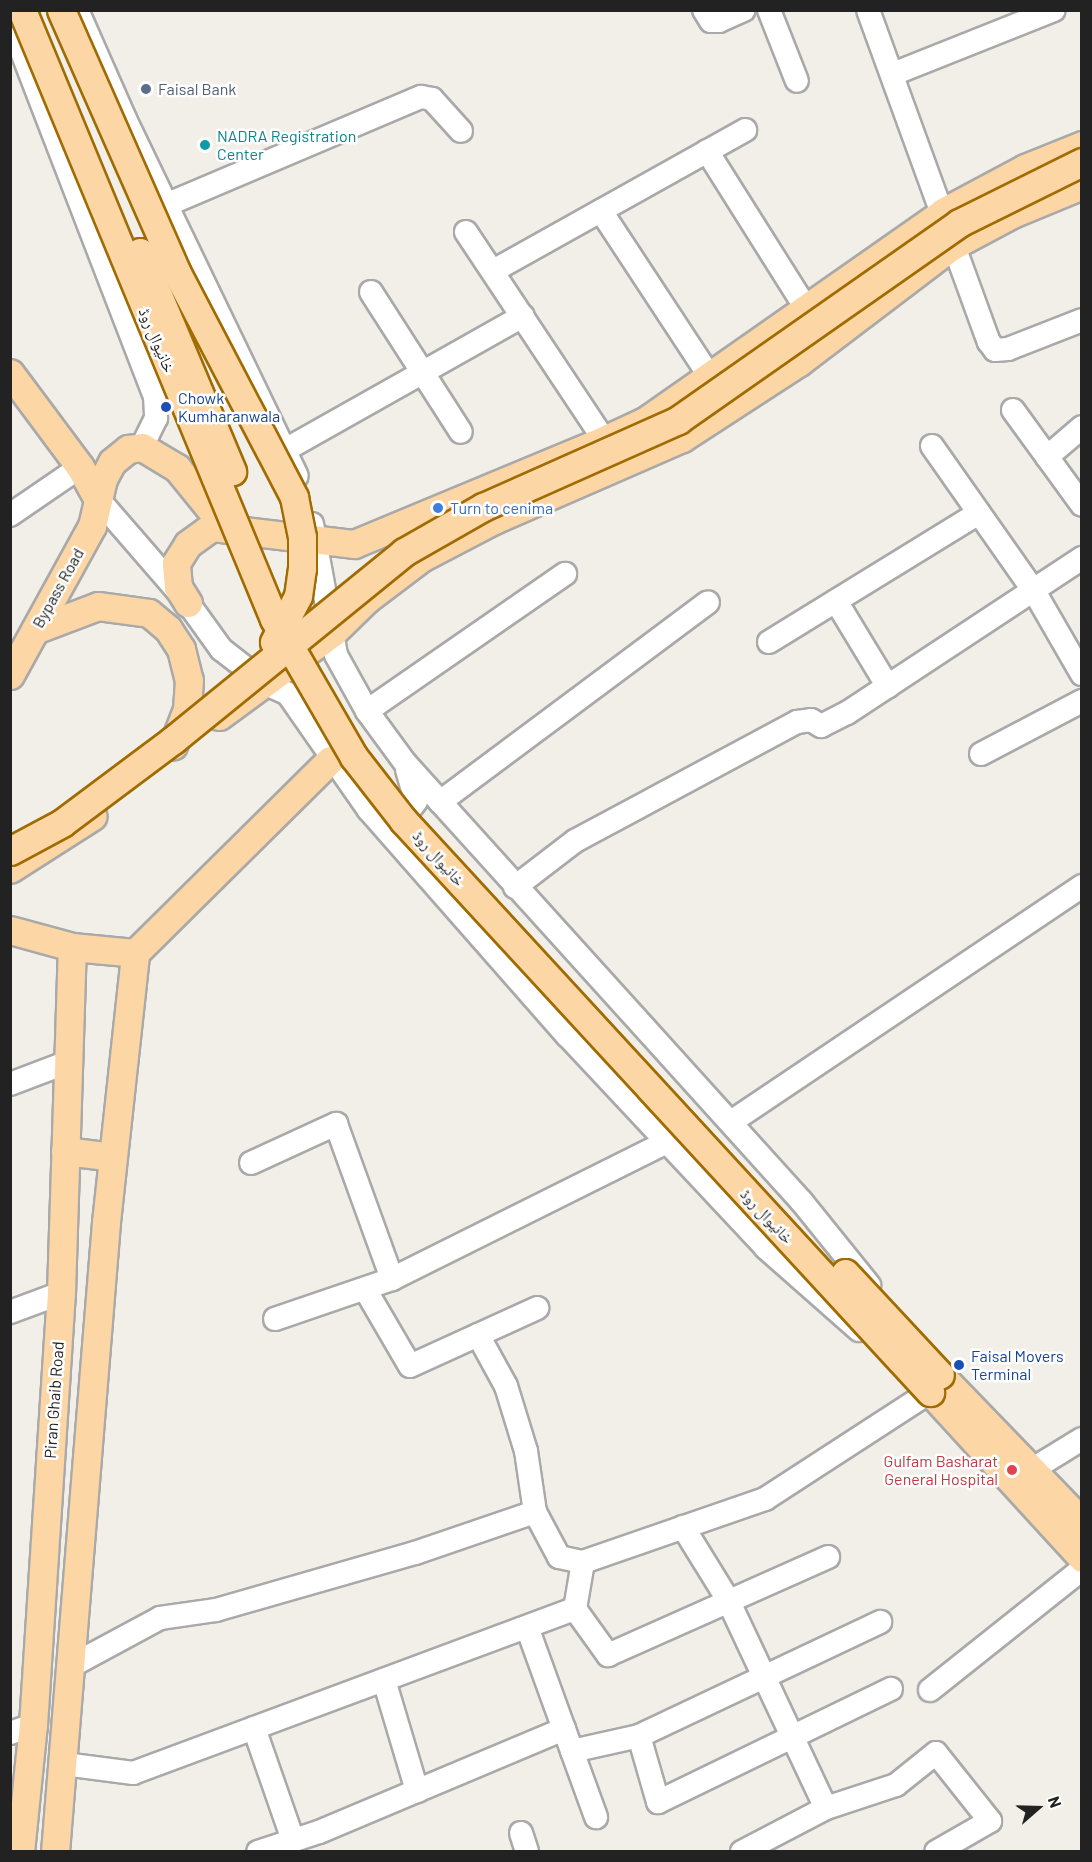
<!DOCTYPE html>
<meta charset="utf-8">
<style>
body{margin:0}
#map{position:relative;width:1092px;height:1862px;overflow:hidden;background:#f2efe9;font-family:Barlow,"Noto Naskh Arabic",sans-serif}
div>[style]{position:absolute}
.roads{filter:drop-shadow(2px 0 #a9a9a9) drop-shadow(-2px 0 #a9a9a9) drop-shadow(0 2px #a9a9a9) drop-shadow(0 -2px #a9a9a9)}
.minor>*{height:22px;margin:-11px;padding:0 11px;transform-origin:11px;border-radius:11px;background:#fff}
.major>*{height:27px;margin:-13.5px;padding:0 13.5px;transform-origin:13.5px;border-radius:13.5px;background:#fcd6a4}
.bridges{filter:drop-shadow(2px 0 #a06b00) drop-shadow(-2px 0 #a06b00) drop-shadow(0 2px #a06b00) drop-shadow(0 -2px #a06b00)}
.major-bridge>*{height:27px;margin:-13.5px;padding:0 13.5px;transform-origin:13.5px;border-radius:13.5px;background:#fcd6a4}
.dots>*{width:16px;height:16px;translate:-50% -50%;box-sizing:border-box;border:3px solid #fff;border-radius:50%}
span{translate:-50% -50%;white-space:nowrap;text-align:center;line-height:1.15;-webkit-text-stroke:5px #fff;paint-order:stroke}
.service-label{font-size:16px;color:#4e5e75}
.left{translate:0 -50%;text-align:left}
.culture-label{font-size:16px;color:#0d838f}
.street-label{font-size:16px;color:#222}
.transit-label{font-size:16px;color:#164399}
.shop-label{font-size:16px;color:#366cbe}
.health-label{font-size:16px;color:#be3a42}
.right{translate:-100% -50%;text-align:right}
.frame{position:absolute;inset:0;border:12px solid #222;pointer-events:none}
.north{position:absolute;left:1008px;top:1778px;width:60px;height:60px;-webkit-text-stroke:4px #fff;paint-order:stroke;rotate:70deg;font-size:16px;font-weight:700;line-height:24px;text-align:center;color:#222}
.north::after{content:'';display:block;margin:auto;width:21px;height:27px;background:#222;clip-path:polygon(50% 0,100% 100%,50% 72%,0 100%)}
</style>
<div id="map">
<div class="roads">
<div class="minor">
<i style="left:77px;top:10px;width:119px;rotate:66.2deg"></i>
<i style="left:125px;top:119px;width:396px;rotate:64.3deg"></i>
<i style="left:704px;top:10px;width:13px;rotate:58deg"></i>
<i style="left:711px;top:21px;width:8px"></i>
<i style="left:719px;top:21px;width:27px;rotate:-24deg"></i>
<i style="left:769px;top:10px;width:76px;rotate:68.5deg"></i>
<i style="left:868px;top:10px;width:353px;rotate:70deg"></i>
<i style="left:989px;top:342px;width:10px;rotate:53deg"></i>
<i style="left:995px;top:350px;width:13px;rotate:-4deg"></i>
<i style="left:1008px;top:349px;width:79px;rotate:-21.4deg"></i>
<i style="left:10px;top:21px;width:402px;rotate:68.9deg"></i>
<i style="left:155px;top:396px;width:22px;rotate:87deg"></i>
<i style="left:156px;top:418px;width:32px;rotate:116deg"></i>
<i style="left:893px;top:74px;width:173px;rotate:-21.7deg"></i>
<i style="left:707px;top:151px;width:186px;rotate:57.8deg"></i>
<i style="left:166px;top:205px;width:277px;rotate:-23deg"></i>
<i style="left:421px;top:97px;width:11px;rotate:10deg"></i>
<i style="left:432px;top:99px;width:43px;rotate:47.8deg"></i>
<i style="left:601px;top:211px;width:199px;rotate:56.7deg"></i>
<i style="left:466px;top:232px;width:250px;rotate:56.4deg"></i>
<i style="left:493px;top:271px;width:289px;rotate:-29.2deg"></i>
<i style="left:371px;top:292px;width:166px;rotate:57.3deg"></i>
<i style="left:1013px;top:410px;width:117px;rotate:54deg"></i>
<i style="left:932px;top:446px;width:177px;rotate:54.9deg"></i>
<i style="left:1034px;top:591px;width:96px;rotate:60deg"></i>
<i style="left:285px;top:450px;width:273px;rotate:-29.4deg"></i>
<i style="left:1047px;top:457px;width:46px;rotate:-40.6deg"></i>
<i style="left:98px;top:499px;width:138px;rotate:49.1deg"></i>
<i style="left:188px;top:603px;width:57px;rotate:54.3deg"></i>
<i style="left:221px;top:649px;width:57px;rotate:37.9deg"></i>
<i style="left:266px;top:684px;width:24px;rotate:24deg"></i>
<i style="left:288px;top:694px;width:141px;rotate:55.1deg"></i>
<i style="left:369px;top:810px;width:300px;rotate:48.7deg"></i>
<i style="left:567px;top:1035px;width:291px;rotate:46.9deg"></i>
<i style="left:766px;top:1248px;width:124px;rotate:41.4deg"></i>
<i style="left:10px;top:515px;width:85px;rotate:-34.4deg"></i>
<i style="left:312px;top:524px;width:133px;rotate:79.6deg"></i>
<i style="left:336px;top:655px;width:64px;rotate:61deg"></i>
<i style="left:367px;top:711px;width:66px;rotate:53.7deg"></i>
<i style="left:406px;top:764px;width:590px;rotate:47.88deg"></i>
<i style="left:802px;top:1202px;width:107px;rotate:51.1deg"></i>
<i style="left:836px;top:601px;width:100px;rotate:58.8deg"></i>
<i style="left:769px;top:642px;width:246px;rotate:-31.6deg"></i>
<i style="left:367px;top:711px;width:241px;rotate:-34.7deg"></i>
<i style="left:981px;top:754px;width:114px;rotate:-27.7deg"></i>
<i style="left:440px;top:802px;width:334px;rotate:-36.7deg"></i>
<i style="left:384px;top:815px;width:23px;rotate:-5deg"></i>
<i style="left:407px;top:813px;width:15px;rotate:-53deg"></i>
<i style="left:416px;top:801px;width:33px;rotate:-106deg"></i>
<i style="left:515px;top:887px;width:76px;rotate:-37.5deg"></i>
<i style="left:575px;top:841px;width:252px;rotate:-28.2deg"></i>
<i style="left:797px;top:722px;width:14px;rotate:-8deg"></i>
<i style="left:811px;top:720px;width:12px;rotate:31deg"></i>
<i style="left:821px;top:726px;width:29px;rotate:-27deg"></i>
<i style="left:847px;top:713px;width:282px;rotate:-33.4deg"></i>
<i style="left:10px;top:1084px;width:62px;rotate:-20.8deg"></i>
<i style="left:731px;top:1122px;width:423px;rotate:-33.9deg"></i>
<i style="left:251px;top:1163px;width:94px;rotate:-24.6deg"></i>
<i style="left:336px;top:1124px;width:165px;rotate:70.1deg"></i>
<i style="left:365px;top:1289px;width:89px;rotate:59.7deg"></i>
<i style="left:410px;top:1366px;width:140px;rotate:-24.5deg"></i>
<i style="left:10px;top:1312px;width:54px;rotate:-20.4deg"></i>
<i style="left:275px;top:1319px;width:124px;rotate:-18.9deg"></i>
<i style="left:392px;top:1279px;width:307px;rotate:-26.5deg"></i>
<i style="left:478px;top:1335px;width:58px;rotate:61.2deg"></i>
<i style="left:506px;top:1386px;width:68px;rotate:72.9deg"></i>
<i style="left:526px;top:1451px;width:62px;rotate:81.6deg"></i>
<i style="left:1033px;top:1469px;width:57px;rotate:-31.5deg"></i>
<i style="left:683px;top:1527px;width:86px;rotate:58.3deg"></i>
<i style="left:728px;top:1600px;width:230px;rotate:64.8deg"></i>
<i style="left:826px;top:1808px;width:95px;rotate:152.4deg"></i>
<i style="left:575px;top:1609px;width:57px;rotate:54.3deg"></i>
<i style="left:608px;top:1655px;width:241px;rotate:-24deg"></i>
<i style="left:527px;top:1627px;width:109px;rotate:70.1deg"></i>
<i style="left:71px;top:1666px;width:101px;rotate:-28.3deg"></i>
<i style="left:160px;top:1618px;width:57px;rotate:-8.1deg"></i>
<i style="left:216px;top:1610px;width:207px;rotate:-16deg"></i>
<i style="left:415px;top:1553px;width:127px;rotate:-18.9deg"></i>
<i style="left:535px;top:1512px;width:51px;rotate:61.9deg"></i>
<i style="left:559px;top:1557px;width:25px;rotate:12deg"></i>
<i style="left:384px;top:1680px;width:116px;rotate:73.4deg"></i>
<i style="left:930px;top:1690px;width:194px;rotate:-38.5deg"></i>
<i style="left:254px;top:1728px;width:119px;rotate:70.8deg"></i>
<i style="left:10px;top:1733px;width:24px;rotate:-19deg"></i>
<i style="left:639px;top:1736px;width:69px;rotate:73.9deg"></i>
<i style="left:658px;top:1802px;width:259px;rotate:-25.9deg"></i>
<i style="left:572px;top:1751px;width:69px;rotate:-12.6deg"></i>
<i style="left:639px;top:1736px;width:267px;rotate:-25.3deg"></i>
<i style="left:64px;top:1764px;width:70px;rotate:7.4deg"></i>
<i style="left:133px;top:1773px;width:471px;rotate:-20.4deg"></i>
<i style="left:575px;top:1609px;width:48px;rotate:-80.3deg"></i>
<i style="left:583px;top:1562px;width:193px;rotate:-19.1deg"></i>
<i style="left:765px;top:1499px;width:197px;rotate:-33deg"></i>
<i style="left:930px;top:1392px;width:16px;rotate:-137deg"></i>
<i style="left:826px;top:1808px;width:74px;rotate:-18.2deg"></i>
<i style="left:896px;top:1785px;width:51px;rotate:-38.7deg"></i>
<i style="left:936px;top:1753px;width:87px;rotate:51.5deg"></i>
<i style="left:990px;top:1821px;width:62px;rotate:150.1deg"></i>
<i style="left:521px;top:1833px;width:20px;rotate:72deg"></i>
<i style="left:258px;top:1852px;width:64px;rotate:-18.2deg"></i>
<i style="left:319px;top:1832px;width:266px;rotate:-22.8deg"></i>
<i style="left:564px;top:1729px;width:94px;rotate:70deg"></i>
</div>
<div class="major">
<i style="left:10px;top:373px;width:117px;rotate:53.3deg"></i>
<i style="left:80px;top:467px;width:37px;rotate:61deg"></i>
<i style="left:188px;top:603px;width:19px;rotate:-122deg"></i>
<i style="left:178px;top:587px;width:24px;rotate:-95deg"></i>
<i style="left:176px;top:563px;width:22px;rotate:-58deg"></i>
<i style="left:188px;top:544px;width:29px;rotate:-36deg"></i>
<i style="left:211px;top:527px;width:144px;rotate:6.8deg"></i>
<i style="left:354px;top:544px;width:271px;rotate:-22.6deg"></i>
<i style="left:604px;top:440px;width:45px;rotate:-24.9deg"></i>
<i style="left:645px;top:421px;width:364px;rotate:-35deg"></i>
<i style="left:943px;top:212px;width:93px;rotate:-28.2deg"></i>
<i style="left:1025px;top:168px;width:61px;rotate:-22deg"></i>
<i style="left:35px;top:630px;width:67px;rotate:-20.9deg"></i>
<i style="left:98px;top:606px;width:51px;rotate:7.8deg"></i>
<i style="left:149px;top:613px;width:25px;rotate:40deg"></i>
<i style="left:168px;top:629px;width:24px;rotate:57deg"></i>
<i style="left:181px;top:649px;width:32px;rotate:76deg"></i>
<i style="left:189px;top:680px;width:29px;rotate:94deg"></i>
<i style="left:187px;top:709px;width:39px;rotate:111deg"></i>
<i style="left:10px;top:675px;width:170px;rotate:-61.2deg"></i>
<i style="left:92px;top:526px;width:48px;rotate:-76.8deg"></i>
<i style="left:103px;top:479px;width:19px;rotate:-62deg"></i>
<i style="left:112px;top:462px;width:21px;rotate:-39deg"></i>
<i style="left:128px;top:449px;width:14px;rotate:-8deg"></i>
<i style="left:142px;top:447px;width:41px;rotate:31deg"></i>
<i style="left:177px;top:468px;width:75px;rotate:51deg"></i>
<i style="left:219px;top:716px;width:140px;rotate:-36.3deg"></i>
<i style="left:332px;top:633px;width:49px;rotate:-44.2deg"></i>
<i style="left:367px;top:599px;width:68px;rotate:-37.2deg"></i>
<i style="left:421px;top:558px;width:82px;rotate:-27.5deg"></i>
<i style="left:494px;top:520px;width:205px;rotate:-23.6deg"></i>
<i style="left:682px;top:438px;width:140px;rotate:-33deg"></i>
<i style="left:799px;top:362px;width:192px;rotate:-37.2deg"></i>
<i style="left:952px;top:246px;width:68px;rotate:-28.1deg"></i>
<i style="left:1012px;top:214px;width:76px;rotate:-22.5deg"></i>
<i style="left:10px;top:869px;width:98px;rotate:-32.6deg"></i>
<i style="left:10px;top:930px;width:64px;rotate:15.3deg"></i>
<i style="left:72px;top:947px;width:63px;rotate:5.4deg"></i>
<i style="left:135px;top:953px;width:274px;rotate:-44.7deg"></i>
<i style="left:65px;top:1151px;width:48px;rotate:7.1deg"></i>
<i style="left:940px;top:1375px;width:204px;rotate:46deg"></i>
<i style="left:930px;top:1392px;width:225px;rotate:47.5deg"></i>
<i style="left:20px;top:1852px;width:128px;rotate:-84.2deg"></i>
<i style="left:33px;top:1725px;width:433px;rotate:-86.3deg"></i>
<i style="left:61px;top:1293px;width:346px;rotate:-88.2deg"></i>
<i style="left:55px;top:1852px;width:632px;rotate:-85.37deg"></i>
<i style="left:106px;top:1222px;width:271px;rotate:-83.8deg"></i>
</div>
</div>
<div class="bridges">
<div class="major-bridge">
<i style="left:22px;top:10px;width:659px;rotate:67.52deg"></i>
<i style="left:274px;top:619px;width:160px;rotate:59.9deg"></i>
<i style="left:354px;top:757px;width:80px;rotate:52.1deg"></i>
<i style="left:403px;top:820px;width:778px;rotate:47.34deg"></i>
<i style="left:61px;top:10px;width:287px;rotate:66.2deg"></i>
<i style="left:177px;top:273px;width:253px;rotate:62.4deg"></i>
<i style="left:294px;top:497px;width:41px;rotate:78.7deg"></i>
<i style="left:302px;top:537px;width:31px;rotate:90deg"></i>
<i style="left:302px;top:568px;width:28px;rotate:98deg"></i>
<i style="left:298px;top:596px;width:52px;rotate:117.6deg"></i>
<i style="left:140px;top:252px;width:238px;rotate:67.2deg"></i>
<i style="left:10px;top:851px;width:59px;rotate:-28.3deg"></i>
<i style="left:62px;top:823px;width:139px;rotate:-36.8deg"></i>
<i style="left:173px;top:740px;width:298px;rotate:-39.1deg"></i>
<i style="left:404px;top:552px;width:91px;rotate:-29.7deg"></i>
<i style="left:483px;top:507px;width:214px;rotate:-24deg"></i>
<i style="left:678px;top:420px;width:343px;rotate:-35deg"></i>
<i style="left:959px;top:223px;width:137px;rotate:-26.4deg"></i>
<i style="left:845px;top:1273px;width:139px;rotate:47deg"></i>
</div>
</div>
<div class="dots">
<i style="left:146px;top:89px;background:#5c6f8a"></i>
<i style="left:205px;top:145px;background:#0f9aa8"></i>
<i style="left:166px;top:407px;background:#1a4fb4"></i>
<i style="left:438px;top:508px;background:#3f7fe0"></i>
<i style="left:959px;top:1365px;background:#1a4fb4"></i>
<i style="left:1012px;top:1470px;background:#e0444e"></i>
</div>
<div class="service-label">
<span class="left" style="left:158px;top:89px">Faisal Bank</span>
</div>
<div class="culture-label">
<span class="left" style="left:217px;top:145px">NADRA Registration<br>Center</span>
</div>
<div class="street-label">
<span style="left:157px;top:340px;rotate:67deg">خانیوال روڈ</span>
<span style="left:58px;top:588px;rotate:-61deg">Bypass Road</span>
<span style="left:439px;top:858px;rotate:48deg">خانیوال روڈ</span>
<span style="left:767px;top:1216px;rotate:47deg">خانیوال روڈ</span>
<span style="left:54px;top:1400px;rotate:-86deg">Piran Ghaib Road</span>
</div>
<div class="transit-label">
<span class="left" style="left:178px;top:407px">Chowk<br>Kumharanwala</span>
<span class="left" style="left:971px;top:1365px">Faisal Movers<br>Terminal</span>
</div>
<div class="shop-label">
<span class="left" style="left:450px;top:508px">Turn to cenima</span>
</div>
<div class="health-label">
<span class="right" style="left:998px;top:1470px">Gulfam Basharat<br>General Hospital</span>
</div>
<div class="frame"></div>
<div class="north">N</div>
</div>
